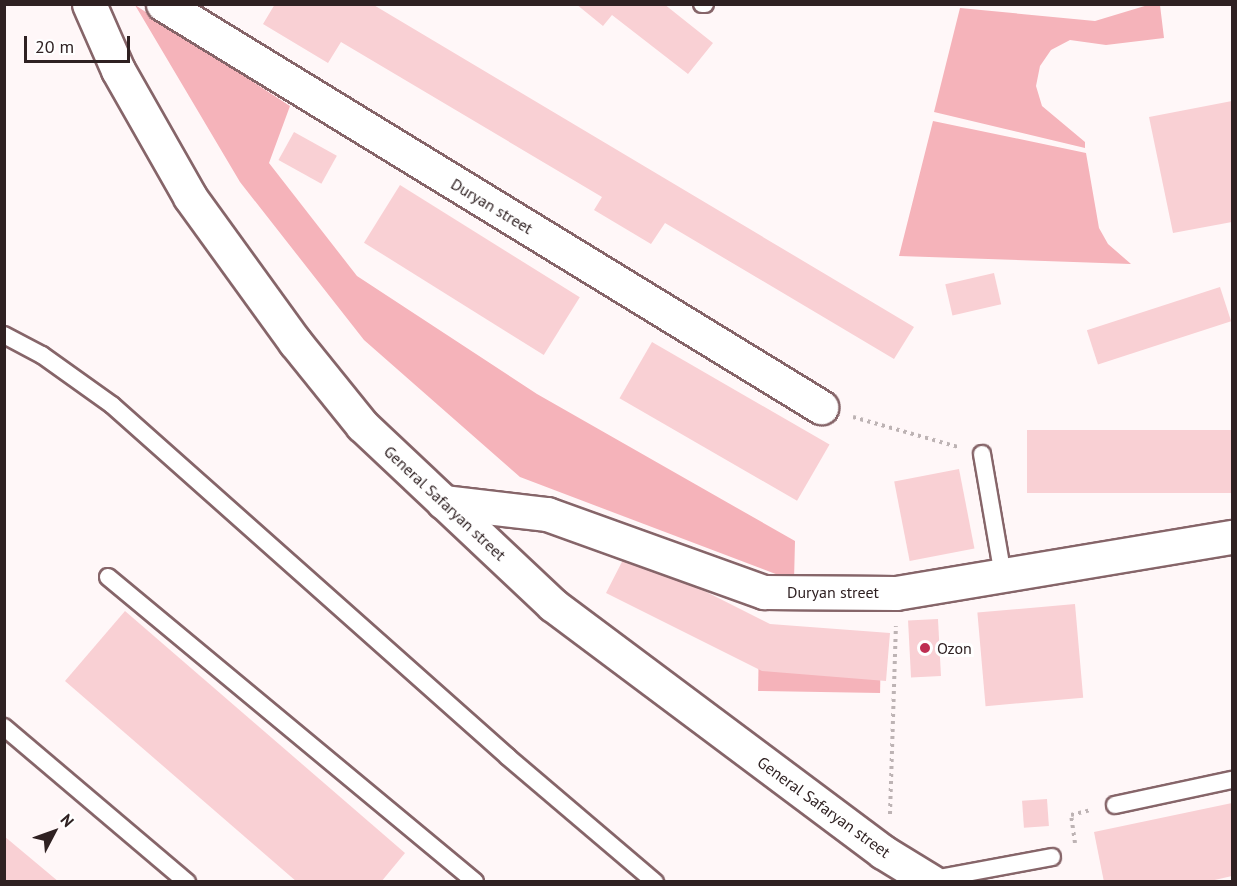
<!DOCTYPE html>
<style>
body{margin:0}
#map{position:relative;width:1237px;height:886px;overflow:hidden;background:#fff7f8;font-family:"PT Sans",sans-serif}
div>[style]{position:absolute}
.green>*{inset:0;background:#f5b3ba;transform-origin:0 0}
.building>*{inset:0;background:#f9d0d4;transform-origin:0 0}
.path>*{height:4px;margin-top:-2px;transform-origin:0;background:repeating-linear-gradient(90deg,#bdb3b4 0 3px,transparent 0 7.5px)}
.roads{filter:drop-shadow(2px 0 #866569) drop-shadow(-2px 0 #866569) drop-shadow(0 2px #866569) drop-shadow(0 -2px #866569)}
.service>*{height:16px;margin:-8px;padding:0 8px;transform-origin:8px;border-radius:8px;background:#fff}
.minor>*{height:33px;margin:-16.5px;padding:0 16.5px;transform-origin:16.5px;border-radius:16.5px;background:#fff}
.tertiary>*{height:33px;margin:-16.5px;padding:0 16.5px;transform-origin:16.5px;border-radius:16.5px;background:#fff}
.dots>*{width:16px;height:16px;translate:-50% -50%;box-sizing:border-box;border:3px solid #fff;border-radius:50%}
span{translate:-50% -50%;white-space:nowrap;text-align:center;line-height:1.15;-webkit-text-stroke:6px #fff;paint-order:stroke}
.street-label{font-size:16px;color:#2f2122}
.poi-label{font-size:16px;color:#2f2122}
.left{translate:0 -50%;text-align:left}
.frame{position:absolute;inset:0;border:6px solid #2f2122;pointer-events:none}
.north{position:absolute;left:24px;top:802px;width:60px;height:60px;-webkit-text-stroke:4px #fff;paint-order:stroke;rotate:49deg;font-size:16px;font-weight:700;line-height:24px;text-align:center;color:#2f2122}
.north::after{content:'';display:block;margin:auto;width:21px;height:27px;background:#2f2122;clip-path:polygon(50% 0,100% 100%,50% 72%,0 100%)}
.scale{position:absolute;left:24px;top:36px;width:106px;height:27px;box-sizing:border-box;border:3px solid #2f2122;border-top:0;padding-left:8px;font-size:18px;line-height:21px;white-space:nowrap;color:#2f2122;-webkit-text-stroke:4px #fff;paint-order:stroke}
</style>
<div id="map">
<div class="green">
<i style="clip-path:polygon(135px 5px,290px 106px,269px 163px,357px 276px,537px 394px,795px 541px,794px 581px,520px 477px,364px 340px,240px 182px)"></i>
<i style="clip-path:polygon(1148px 5px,1160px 5px,1164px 38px,1106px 45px,1070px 40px,1051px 50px,1040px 66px,1036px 86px,1042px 106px,1085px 142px,1085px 148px,934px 112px,960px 8px,1095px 21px)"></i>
<i style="clip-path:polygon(933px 121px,1086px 153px,1099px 228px,1108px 244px,1131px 264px,899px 256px)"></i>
<i style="left:759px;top:639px;width:122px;height:52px;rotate:1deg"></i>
</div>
<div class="building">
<i style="clip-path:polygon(275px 4px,372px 4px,914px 327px,894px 359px,665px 223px,651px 244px,594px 210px,602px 197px,341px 42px,328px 63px,263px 24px)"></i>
<i style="clip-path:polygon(576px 4px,664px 4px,713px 43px,688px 74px,612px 15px,603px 26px)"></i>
<i style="clip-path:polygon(1232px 101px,1232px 222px,1173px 233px,1149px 117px)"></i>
<i style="left:294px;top:132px;width:49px;height:32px;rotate:29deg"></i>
<i style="left:400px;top:185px;width:212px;height:68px;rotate:32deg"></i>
<i style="left:994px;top:273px;width:32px;height:50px;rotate:77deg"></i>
<i style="left:1220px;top:287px;width:36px;height:140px;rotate:72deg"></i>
<i style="left:652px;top:342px;width:205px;height:65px;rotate:30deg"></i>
<i style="left:1232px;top:430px;width:63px;height:205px;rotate:90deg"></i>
<i style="left:959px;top:469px;width:81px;height:66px;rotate:79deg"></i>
<i style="clip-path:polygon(627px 552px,770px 624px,890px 633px,886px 681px,762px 671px,606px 593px)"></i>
<i style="left:1075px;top:604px;width:94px;height:98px;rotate:85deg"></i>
<i style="clip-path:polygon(125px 611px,405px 853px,381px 882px,297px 882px,65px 681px)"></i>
<i style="left:938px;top:619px;width:57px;height:30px;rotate:87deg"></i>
<i style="left:1047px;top:799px;width:27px;height:25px;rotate:86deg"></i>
<i style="clip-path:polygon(1232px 803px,1232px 876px,1206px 882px,1104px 882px,1094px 832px)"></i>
<i style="clip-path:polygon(4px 836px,59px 882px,4px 882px)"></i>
</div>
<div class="path">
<i style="left:853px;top:417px;width:109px;rotate:15.9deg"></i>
<i style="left:890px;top:814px;width:188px;rotate:-88.2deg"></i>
<i style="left:1075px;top:843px;width:28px;rotate:-98deg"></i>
<i style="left:1071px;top:815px;width:21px;rotate:-14deg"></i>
</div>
<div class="roads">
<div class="service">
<i style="left:702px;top:4px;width:3px"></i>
<i style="left:4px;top:335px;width:43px;rotate:27.8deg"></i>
<i style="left:42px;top:355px;width:86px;rotate:35.5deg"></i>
<i style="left:112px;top:405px;width:530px;rotate:41.63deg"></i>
<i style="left:508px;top:757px;width:193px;rotate:40.4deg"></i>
<i style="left:982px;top:454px;width:123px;rotate:80.2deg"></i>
<i style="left:108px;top:577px;width:477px;rotate:39.7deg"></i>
<i style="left:4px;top:727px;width:240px;rotate:40.3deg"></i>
<i style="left:1115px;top:805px;width:120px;rotate:-12.1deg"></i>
<i style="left:929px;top:880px;width:125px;rotate:-10.6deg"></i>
</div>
<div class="minor">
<i style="left:163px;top:4px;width:772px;rotate:31.49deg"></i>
<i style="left:443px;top:502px;width:105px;rotate:6.6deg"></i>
<i style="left:547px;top:514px;width:231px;rotate:19.8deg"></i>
<i style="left:764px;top:592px;width:132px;rotate:0.4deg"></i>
<i style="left:896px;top:593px;width:341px;rotate:-9.5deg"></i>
</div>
<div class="tertiary">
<i style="left:89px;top:4px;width:72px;rotate:66.3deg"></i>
<i style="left:118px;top:70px;width:146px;rotate:60.4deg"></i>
<i style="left:190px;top:197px;width:179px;rotate:54.1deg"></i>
<i style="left:295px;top:342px;width:107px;rotate:51.1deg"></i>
<i style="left:362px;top:425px;width:262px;rotate:43.3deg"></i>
<i style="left:553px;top:605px;width:412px;rotate:36.8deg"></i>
<i style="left:883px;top:852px;width:57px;rotate:31.5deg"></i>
</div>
</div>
<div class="dots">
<i style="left:925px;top:648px;background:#be2e52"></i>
</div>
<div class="street-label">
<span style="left:492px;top:206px;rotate:31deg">Duryan street</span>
<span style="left:445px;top:503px;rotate:43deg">General Safaryan street</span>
<span style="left:833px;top:592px">Duryan street</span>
<span style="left:824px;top:807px;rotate:36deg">General Safaryan street</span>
</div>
<div class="poi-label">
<span class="left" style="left:937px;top:648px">Ozon</span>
</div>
<div class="frame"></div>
<div class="north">N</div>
<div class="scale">20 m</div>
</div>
